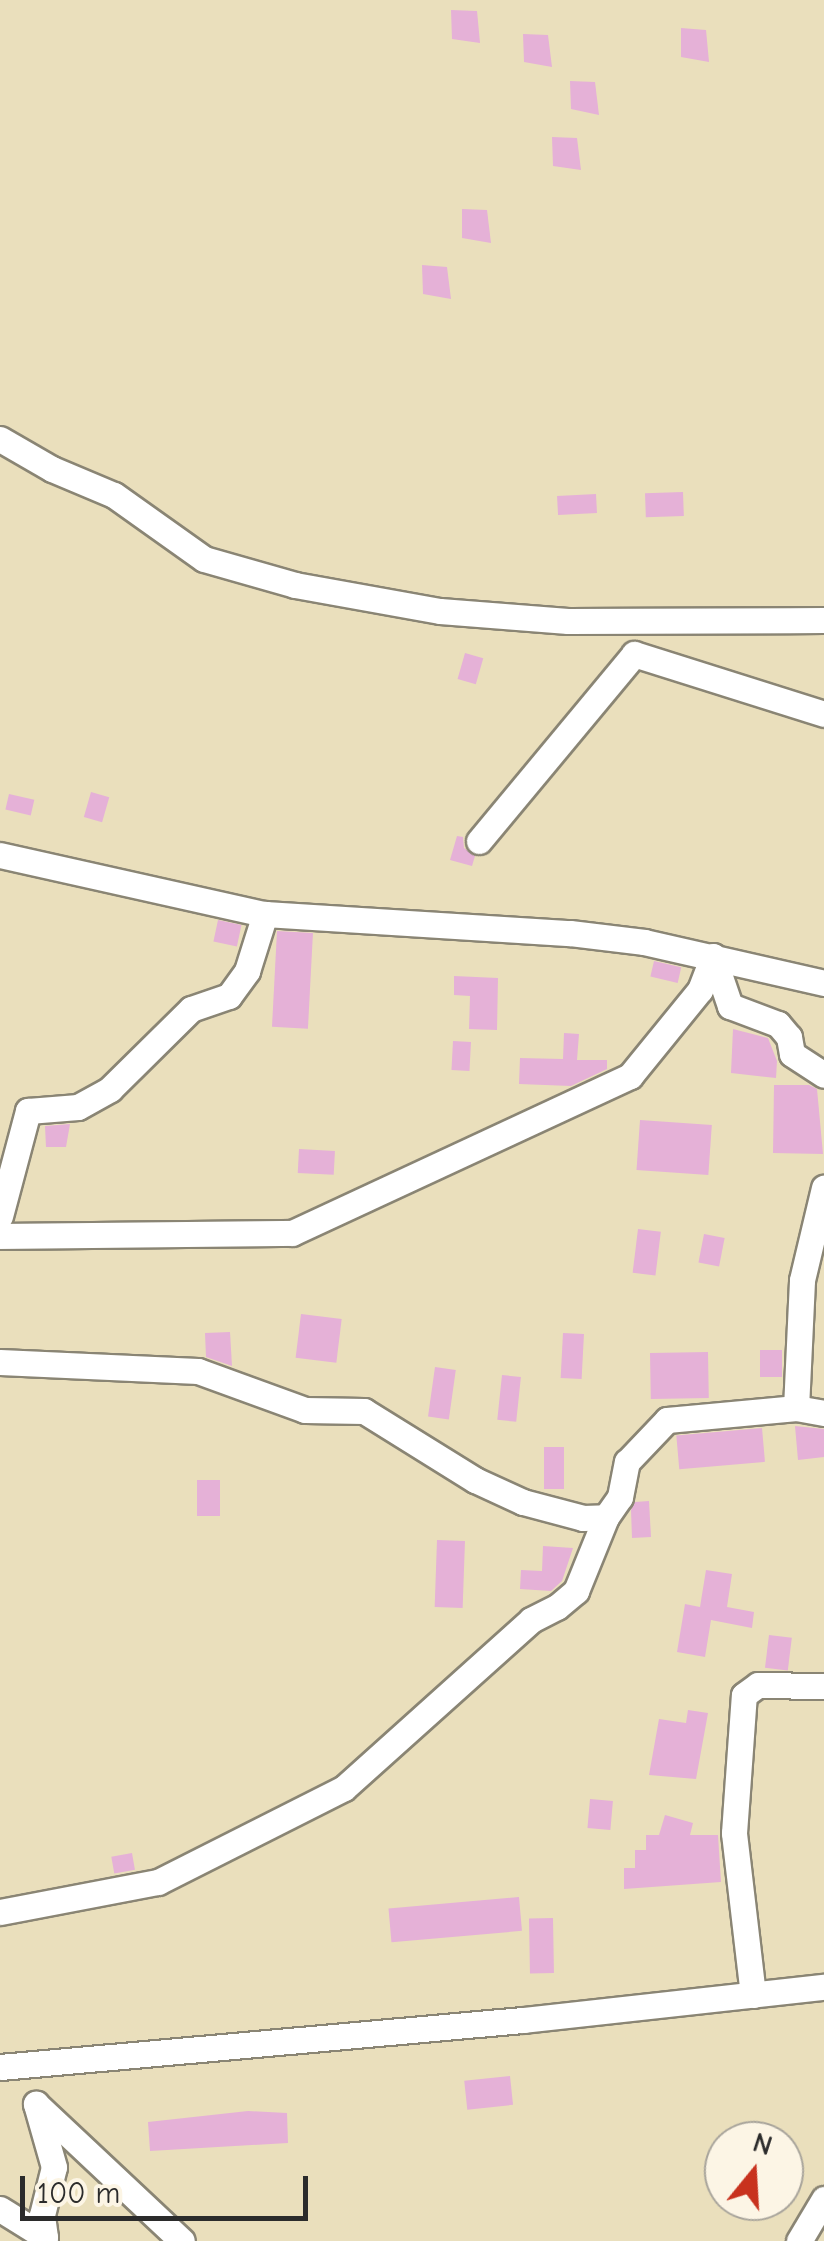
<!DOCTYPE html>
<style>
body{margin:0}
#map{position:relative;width:824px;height:2241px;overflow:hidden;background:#eadfbc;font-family:"Comic Neue",sans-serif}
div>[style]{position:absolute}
.building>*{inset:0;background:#e5b1d7;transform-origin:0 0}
.roads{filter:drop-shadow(2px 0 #8a8574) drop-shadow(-2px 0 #8a8574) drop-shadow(0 2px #8a8574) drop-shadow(0 -2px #8a8574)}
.minor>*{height:25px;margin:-12.5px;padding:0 12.5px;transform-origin:12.5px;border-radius:12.5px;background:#fff}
span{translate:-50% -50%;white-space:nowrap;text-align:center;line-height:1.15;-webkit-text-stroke:10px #fcf5e5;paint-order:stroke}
.north{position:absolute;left:704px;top:2121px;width:100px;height:100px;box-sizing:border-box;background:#fcf5e5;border:2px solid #a8a49b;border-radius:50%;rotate:18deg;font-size:28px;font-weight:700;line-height:40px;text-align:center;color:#2b2b2b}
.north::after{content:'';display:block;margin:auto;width:35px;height:45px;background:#c8321e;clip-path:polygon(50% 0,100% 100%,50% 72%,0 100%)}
.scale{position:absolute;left:20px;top:2176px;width:288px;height:45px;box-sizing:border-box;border:5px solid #2b2b2b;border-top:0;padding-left:12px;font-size:30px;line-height:35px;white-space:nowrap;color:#2b2b2b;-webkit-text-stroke:8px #fcf5e5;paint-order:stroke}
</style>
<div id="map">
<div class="building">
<i style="clip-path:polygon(451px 10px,477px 11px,480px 43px,452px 39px)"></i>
<i style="clip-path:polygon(681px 28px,706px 30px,709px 62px,681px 57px)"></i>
<i style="clip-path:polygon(523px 34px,548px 35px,552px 67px,524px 62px)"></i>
<i style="clip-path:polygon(570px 81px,595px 82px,599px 115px,571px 109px)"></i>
<i style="clip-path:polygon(552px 137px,577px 138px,581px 170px,553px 166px)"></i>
<i style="clip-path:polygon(462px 209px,487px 210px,491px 243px,462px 238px)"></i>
<i style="clip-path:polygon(422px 265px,447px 267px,451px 299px,423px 294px)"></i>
<i style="left:683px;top:492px;width:24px;height:38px;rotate:88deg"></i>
<i style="left:596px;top:494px;width:19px;height:39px;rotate:87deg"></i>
<i style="left:465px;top:653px;width:19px;height:27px;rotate:16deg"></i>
<i style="left:91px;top:792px;width:19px;height:26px;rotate:16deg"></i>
<i style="left:9px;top:794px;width:26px;height:16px;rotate:13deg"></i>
<i style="clip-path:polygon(457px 836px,463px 837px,464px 848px,475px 856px,472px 866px,450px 860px)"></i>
<i style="left:218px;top:920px;width:24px;height:22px;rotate:12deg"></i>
<i style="left:277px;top:931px;width:36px;height:96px;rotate:3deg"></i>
<i style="left:654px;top:961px;width:28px;height:16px;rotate:13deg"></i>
<i style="clip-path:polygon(454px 976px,498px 978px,497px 1030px,469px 1029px,470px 996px,454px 995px)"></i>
<i style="clip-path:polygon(733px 1029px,768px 1038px,777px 1061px,776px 1078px,731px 1073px)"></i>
<i style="clip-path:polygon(564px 1033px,579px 1034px,577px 1060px,607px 1060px,607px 1069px,571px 1086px,519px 1084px,520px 1058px,563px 1059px)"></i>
<i style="left:453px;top:1041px;width:18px;height:29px;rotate:3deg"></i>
<i style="clip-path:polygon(774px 1085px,809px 1085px,817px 1089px,823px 1154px,773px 1153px)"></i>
<i style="left:640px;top:1120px;width:72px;height:50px;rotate:4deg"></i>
<i style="clip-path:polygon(70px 1124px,66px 1147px,46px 1147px,45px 1126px)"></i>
<i style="left:299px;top:1149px;width:36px;height:24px;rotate:3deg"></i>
<i style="left:638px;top:1229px;width:23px;height:44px;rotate:7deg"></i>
<i style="left:704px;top:1234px;width:21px;height:29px;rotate:11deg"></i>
<i style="left:301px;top:1314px;width:41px;height:44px;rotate:7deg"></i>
<i style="clip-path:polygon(230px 1332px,232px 1366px,206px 1357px,205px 1333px)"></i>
<i style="left:563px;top:1333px;width:21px;height:45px;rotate:3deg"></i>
<i style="left:760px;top:1350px;width:22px;height:27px"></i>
<i style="left:708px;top:1352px;width:46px;height:58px;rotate:89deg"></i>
<i style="left:435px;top:1367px;width:21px;height:50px;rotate:8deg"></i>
<i style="left:502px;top:1375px;width:19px;height:45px;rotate:6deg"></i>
<i style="clip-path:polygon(795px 1426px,824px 1429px,824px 1457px,798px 1460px)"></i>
<i style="left:762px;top:1428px;width:34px;height:86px;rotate:85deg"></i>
<i style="left:544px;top:1447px;width:20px;height:42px"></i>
<i style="left:197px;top:1480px;width:23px;height:36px"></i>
<i style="clip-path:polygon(649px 1501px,651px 1537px,632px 1538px,631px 1510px,635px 1502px)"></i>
<i style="left:437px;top:1540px;width:28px;height:67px;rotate:2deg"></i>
<i style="clip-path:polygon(543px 1546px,573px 1548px,562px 1581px,551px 1591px,520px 1589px,521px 1570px,542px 1571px)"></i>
<i style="clip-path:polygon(706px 1570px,732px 1574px,727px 1607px,754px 1612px,752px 1628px,711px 1620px,705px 1657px,677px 1652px,685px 1604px,700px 1607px)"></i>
<i style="left:769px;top:1635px;width:23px;height:33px;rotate:7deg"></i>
<i style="clip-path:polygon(688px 1710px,708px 1713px,696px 1779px,649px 1775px,659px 1719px,686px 1723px)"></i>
<i style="left:590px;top:1799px;width:23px;height:29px;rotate:5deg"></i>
<i style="clip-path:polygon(665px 1815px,693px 1823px,690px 1835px,718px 1835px,721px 1882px,624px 1889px,624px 1868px,635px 1868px,635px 1850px,646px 1850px,646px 1835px,659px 1835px)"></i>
<i style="left:132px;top:1853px;width:17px;height:21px;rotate:80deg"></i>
<i style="left:519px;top:1897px;width:34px;height:131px;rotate:85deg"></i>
<i style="left:553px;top:1918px;width:55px;height:24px;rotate:89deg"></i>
<i style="left:510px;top:2076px;width:29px;height:46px;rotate:84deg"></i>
<i style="clip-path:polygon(248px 2111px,287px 2113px,288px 2143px,150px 2151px,148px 2122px)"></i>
</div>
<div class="roads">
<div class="minor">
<i style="left:0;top:439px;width:60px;rotate:30deg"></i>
<i style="left:52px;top:469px;width:67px;rotate:22.8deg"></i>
<i style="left:114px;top:495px;width:110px;rotate:35.4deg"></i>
<i style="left:204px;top:559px;width:95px;rotate:15.9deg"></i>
<i style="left:295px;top:585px;width:147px;rotate:10.2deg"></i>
<i style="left:440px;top:611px;width:128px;rotate:4.5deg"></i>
<i style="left:568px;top:621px;width:256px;rotate:-0.2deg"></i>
<i style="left:479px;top:841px;width:243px;rotate:-50.3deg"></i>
<i style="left:634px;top:654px;width:199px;rotate:17.5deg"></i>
<i style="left:0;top:855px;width:271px;rotate:12.6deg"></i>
<i style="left:265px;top:914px;width:306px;rotate:3.6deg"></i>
<i style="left:570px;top:933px;width:75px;rotate:6.9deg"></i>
<i style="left:644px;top:942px;width:185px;rotate:12.8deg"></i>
<i style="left:713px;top:956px;width:53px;rotate:71.2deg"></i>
<i style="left:730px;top:1006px;width:51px;rotate:20.6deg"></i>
<i style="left:778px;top:1024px;width:17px;rotate:50deg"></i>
<i style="left:789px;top:1037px;width:17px;rotate:80deg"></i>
<i style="left:792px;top:1054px;width:38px;rotate:33deg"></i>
<i style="left:0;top:1216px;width:109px;rotate:-75.1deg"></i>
<i style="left:28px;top:1111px;width:50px;rotate:-4.6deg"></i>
<i style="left:78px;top:1107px;width:37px;rotate:-29deg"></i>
<i style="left:110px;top:1089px;width:114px;rotate:-44.6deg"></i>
<i style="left:191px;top:1009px;width:40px;rotate:-18.9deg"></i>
<i style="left:229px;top:996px;width:31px;rotate:-54deg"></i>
<i style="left:247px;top:971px;width:60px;rotate:-72.5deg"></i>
<i style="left:0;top:1236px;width:292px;rotate:-0.6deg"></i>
<i style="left:292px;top:1233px;width:373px;rotate:-24.9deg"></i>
<i style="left:630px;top:1076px;width:111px;rotate:-50.9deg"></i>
<i style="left:700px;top:990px;width:36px;rotate:-69deg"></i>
<i style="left:0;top:1362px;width:198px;rotate:2.6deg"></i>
<i style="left:198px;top:1371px;width:114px;rotate:20deg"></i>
<i style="left:305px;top:1410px;width:59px;rotate:1deg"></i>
<i style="left:364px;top:1411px;width:131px;rotate:31.9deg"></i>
<i style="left:475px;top:1480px;width:53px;rotate:24.6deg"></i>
<i style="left:523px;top:1502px;width:62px;rotate:14.9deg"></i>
<i style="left:583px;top:1518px;width:23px;rotate:-2deg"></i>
<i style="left:606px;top:1517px;width:24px;rotate:-55deg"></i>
<i style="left:620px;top:1497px;width:36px;rotate:-79deg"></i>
<i style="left:627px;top:1462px;width:58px;rotate:-46.4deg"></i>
<i style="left:667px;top:1420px;width:130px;rotate:-5.3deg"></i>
<i style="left:796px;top:1408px;width:28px;rotate:10deg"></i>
<i style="left:796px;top:1408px;width:128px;rotate:-87.3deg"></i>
<i style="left:802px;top:1280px;width:95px;rotate:-76.6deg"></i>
<i style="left:0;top:1912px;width:161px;rotate:-10.8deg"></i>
<i style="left:158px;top:1882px;width:208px;rotate:-26.8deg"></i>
<i style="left:344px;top:1788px;width:251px;rotate:-41.9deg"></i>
<i style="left:531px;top:1620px;width:29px;rotate:-27deg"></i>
<i style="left:557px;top:1607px;width:25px;rotate:-40deg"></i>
<i style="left:576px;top:1591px;width:80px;rotate:-67.9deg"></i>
<i style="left:753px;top:1995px;width:163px;rotate:-96.7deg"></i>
<i style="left:734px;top:1833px;width:138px;rotate:-85.9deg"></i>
<i style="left:744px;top:1695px;width:17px;rotate:-36deg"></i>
<i style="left:758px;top:1685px;width:66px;rotate:0.9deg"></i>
<i style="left:0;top:2067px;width:525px;rotate:-5.14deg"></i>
<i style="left:523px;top:2020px;width:303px;rotate:-6.3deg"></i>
<i style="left:0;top:2209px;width:53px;rotate:31.9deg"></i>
<i style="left:45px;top:2237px;width:22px;rotate:-98deg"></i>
<i style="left:42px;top:2215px;width:49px;rotate:-76deg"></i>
<i style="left:54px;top:2167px;width:66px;rotate:-105.9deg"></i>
<i style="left:36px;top:2104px;width:200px;rotate:43.2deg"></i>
<i style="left:799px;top:2241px;width:49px;rotate:-59.2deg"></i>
</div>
</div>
<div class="north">N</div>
<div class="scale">100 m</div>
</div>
